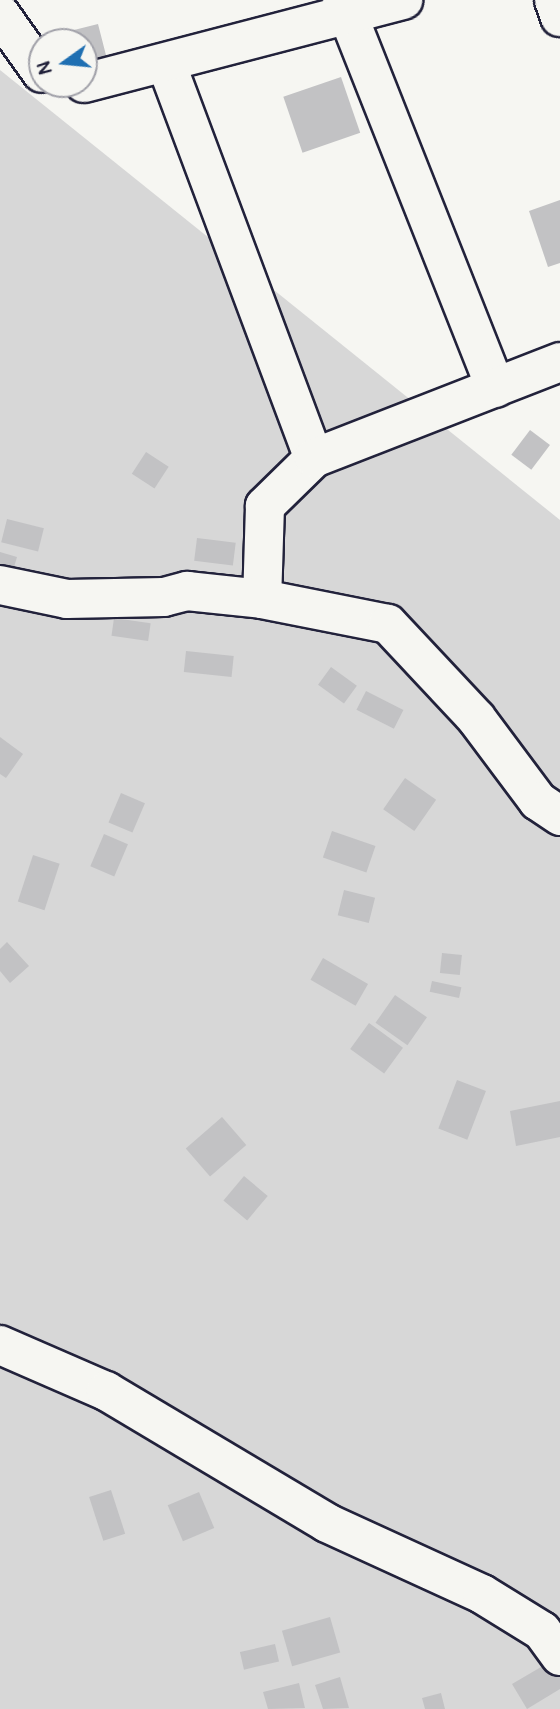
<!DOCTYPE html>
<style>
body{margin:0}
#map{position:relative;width:560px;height:1709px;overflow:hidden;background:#f6f6f2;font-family:Pangolin,sans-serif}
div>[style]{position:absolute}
.green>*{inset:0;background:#d7d7d7}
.building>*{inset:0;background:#c2c2c4;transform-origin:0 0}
.roads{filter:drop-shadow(2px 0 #22223b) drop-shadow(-2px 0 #22223b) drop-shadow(0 2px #22223b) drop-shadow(0 -2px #22223b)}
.minor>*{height:38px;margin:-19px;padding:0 19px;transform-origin:19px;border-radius:19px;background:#f6f6f2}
span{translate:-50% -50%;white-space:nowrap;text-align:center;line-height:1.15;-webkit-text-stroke:7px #f6f6f2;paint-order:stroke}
.north{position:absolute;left:28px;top:28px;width:70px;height:70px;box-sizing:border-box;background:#f6f6f2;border:2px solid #a1a1a9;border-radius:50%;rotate:255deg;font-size:19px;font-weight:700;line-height:28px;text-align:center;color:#22223b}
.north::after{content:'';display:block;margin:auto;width:24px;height:32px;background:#1f6fb2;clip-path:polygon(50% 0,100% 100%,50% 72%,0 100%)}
</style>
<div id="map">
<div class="green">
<i style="clip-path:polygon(0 70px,560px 520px,560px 1709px,0 1709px)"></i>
</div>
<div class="building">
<i style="clip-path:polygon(98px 24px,108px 63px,84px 69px,84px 42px,51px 42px,50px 36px)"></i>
<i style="left:341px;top:77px;width:59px;height:61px;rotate:71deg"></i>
<i style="clip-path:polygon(560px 200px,560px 263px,548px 267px,529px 211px)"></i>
<i style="left:530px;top:430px;width:25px;height:31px;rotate:37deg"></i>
<i style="left:146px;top:452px;width:27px;height:26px;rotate:33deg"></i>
<i style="left:7px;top:519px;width:38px;height:24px;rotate:14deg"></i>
<i style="left:197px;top:538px;width:39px;height:23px;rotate:7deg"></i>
<i style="clip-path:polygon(0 552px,17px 557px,12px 574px,0 570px)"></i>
<i style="left:114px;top:618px;width:37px;height:18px;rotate:8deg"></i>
<i style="left:186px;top:651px;width:48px;height:21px;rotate:6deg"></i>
<i style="left:331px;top:667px;width:32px;height:22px;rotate:36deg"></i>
<i style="left:366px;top:691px;width:42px;height:21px;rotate:27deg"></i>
<i style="clip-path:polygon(0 737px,23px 754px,6px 778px,0 774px)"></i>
<i style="left:405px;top:778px;width:38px;height:38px;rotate:35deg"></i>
<i style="left:121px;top:793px;width:26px;height:32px;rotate:23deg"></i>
<i style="left:332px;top:831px;width:46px;height:28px;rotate:19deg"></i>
<i style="left:104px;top:834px;width:26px;height:35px;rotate:23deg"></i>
<i style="left:33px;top:855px;width:28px;height:49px;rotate:18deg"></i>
<i style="left:344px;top:890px;width:32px;height:26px;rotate:14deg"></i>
<i style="clip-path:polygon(7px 942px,29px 966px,10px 983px,0 971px,0 949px)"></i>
<i style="left:442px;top:953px;width:20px;height:20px;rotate:6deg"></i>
<i style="left:323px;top:958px;width:52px;height:25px;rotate:30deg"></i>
<i style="left:432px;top:981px;width:30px;height:11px;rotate:12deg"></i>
<i style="left:395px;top:995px;width:39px;height:34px;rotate:35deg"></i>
<i style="left:369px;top:1023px;width:42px;height:32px;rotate:36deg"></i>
<i style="left:457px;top:1080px;width:31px;height:52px;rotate:21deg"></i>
<i style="clip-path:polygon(560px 1101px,560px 1137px,516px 1146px,510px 1111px)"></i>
<i style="left:222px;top:1117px;width:37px;height:48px;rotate:49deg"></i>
<i style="left:244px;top:1176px;width:31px;height:32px;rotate:40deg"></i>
<i style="left:111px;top:1490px;width:46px;height:23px;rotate:72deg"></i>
<i style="left:199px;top:1492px;width:39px;height:34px;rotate:67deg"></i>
<i style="left:330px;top:1617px;width:37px;height:50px;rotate:74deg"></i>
<i style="left:275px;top:1644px;width:18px;height:36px;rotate:77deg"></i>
<i style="clip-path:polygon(553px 1660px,560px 1673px,560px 1689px,527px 1709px,512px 1684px)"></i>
<i style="clip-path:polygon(340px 1677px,349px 1708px,323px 1709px,315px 1685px)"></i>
<i style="clip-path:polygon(299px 1683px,305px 1708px,268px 1709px,263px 1692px)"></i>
<i style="clip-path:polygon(441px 1693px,445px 1709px,425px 1709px,422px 1698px)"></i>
</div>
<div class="roads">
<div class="minor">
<i style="left:342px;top:0;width:417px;rotate:68.4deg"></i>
<i style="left:554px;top:0;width:18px;rotate:71deg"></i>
<i style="left:0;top:14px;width:72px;rotate:54.6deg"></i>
<i style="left:166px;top:63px;width:422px;rotate:69.5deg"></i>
<i style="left:314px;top:458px;width:69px;rotate:135.6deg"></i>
<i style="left:265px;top:506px;width:93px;rotate:91.8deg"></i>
<i style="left:262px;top:599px;width:128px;rotate:11.2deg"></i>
<i style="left:388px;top:624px;width:129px;rotate:46.9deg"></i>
<i style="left:476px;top:718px;width:104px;rotate:53.2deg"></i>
<i style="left:538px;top:801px;width:27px;rotate:34deg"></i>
<i style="left:84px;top:83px;width:330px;rotate:-14.6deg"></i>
<i style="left:314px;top:458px;width:264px;rotate:-21.3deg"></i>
<i style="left:0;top:585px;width:68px;rotate:11.8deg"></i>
<i style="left:67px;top:599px;width:97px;rotate:-1.2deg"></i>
<i style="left:164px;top:597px;width:24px;rotate:-15deg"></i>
<i style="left:187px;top:591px;width:75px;rotate:6.1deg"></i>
<i style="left:0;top:1345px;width:116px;rotate:23.5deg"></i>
<i style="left:106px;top:1391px;width:257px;rotate:30.8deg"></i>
<i style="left:327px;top:1523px;width:170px;rotate:24.6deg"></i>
<i style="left:482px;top:1594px;width:70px;rotate:31.7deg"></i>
<i style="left:542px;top:1631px;width:31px;rotate:54deg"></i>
</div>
</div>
<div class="north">N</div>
</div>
